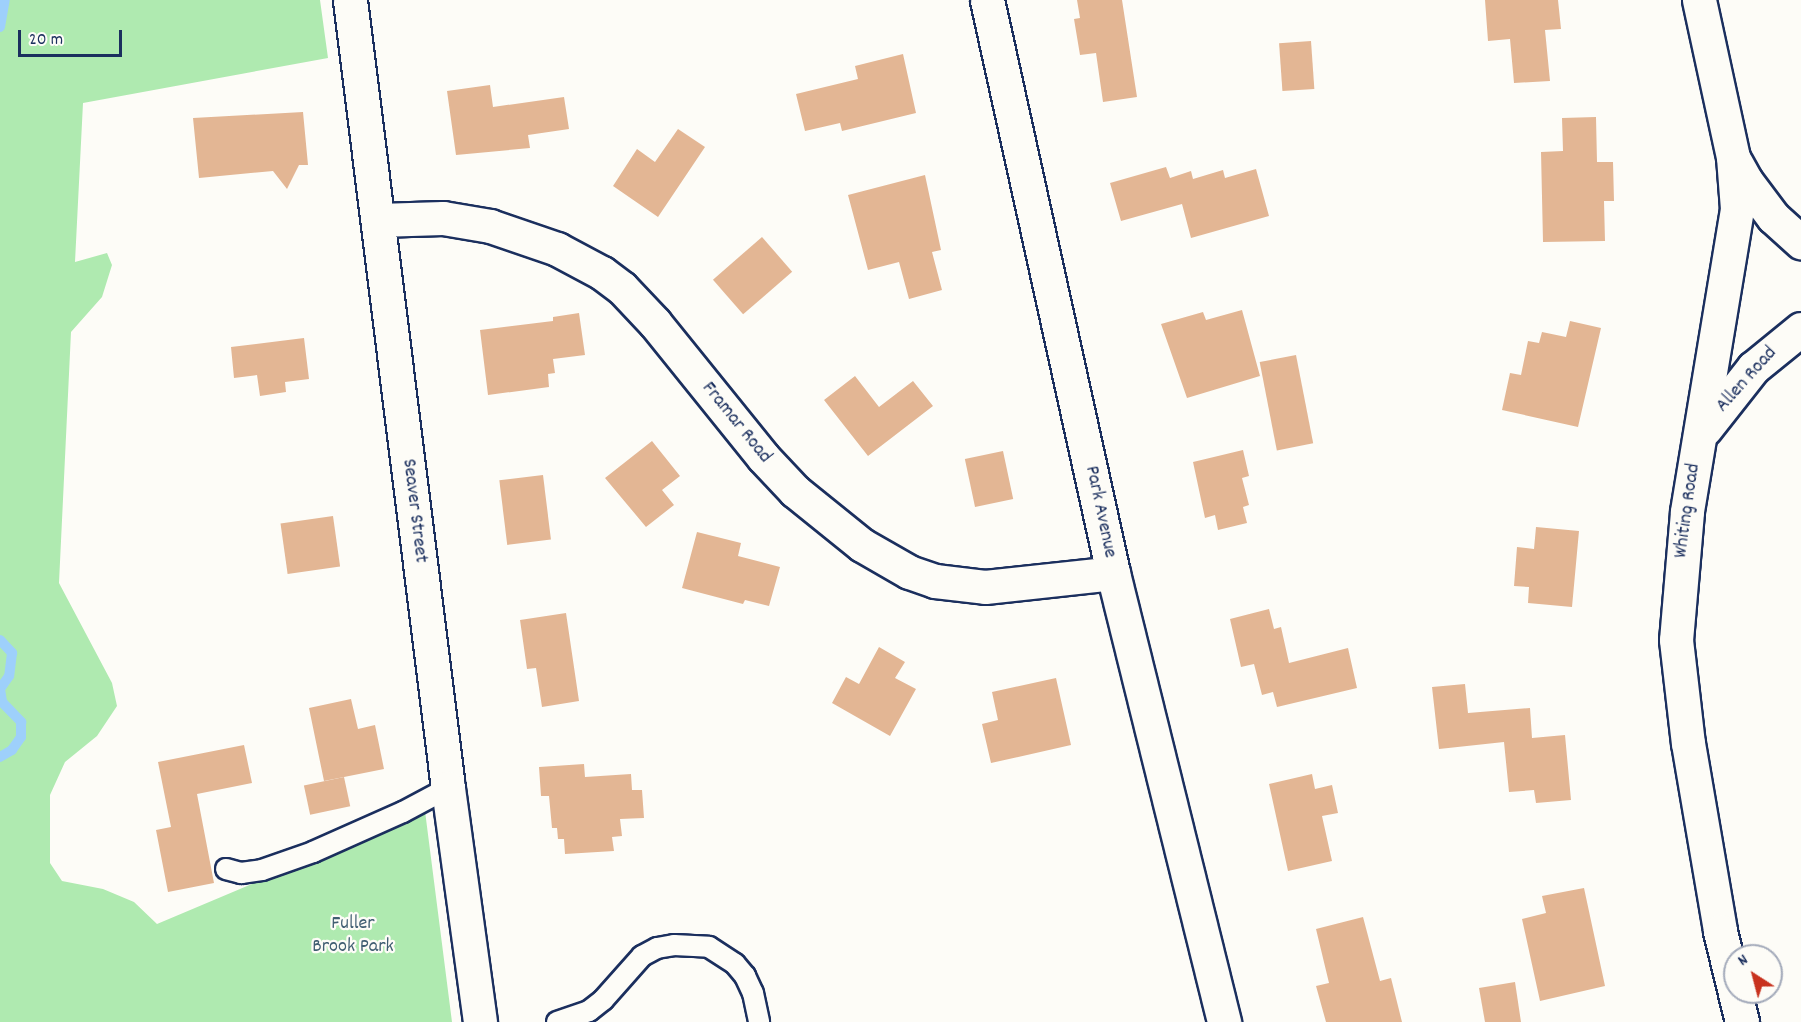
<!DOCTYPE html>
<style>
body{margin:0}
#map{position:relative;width:1801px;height:1022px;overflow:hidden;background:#fdfcf7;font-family:Dekko,sans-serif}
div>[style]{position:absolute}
.green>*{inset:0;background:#afeab0}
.stream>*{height:10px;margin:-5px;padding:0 5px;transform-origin:5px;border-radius:5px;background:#9ed0fb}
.building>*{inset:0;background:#e3b694;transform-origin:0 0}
.roads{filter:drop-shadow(2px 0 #1b2f5e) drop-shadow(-2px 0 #1b2f5e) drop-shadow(0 2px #1b2f5e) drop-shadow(0 -2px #1b2f5e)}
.service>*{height:20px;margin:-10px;padding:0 10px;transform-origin:10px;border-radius:10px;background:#fdfcf7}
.minor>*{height:33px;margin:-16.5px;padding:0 16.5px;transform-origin:16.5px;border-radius:16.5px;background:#fdfcf7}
.tertiary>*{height:33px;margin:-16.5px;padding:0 16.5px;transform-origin:16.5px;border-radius:16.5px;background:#fdfcf7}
span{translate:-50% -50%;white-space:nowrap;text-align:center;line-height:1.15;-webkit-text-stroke:4.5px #fdfcf7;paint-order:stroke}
.street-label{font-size:20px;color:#1b2f5e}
.park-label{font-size:20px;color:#405e72}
.north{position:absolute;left:1723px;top:944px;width:60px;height:60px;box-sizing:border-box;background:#fdfcf7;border:2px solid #a3aaba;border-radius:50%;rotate:324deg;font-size:16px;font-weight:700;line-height:24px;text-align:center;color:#1b2f5e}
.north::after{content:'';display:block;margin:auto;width:21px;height:27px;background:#c8321e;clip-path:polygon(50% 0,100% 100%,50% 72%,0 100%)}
.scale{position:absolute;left:18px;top:30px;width:104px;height:27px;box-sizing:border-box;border:3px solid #1b2f5e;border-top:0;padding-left:8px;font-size:18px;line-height:21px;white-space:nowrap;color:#1b2f5e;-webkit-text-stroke:4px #fdfcf7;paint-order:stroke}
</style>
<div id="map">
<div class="green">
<i style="clip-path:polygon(0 0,320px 0,328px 58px,83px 103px,75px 262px,107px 253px,112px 265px,102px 297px,71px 332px,59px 583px,112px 683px,117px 706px,97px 736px,65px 762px,50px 795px,50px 863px,62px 881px,103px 889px,134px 902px,157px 924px,425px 811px,452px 1022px,0 1022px)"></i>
</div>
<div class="stream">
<i style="left:0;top:27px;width:27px;rotate:-80deg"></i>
<i style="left:0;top:640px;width:18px;rotate:47deg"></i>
<i style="left:12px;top:653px;width:23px;rotate:97deg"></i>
<i style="left:9px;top:676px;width:16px;rotate:125deg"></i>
<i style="left:0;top:689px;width:13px;rotate:81deg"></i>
<i style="left:2px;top:702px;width:28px;rotate:46deg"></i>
<i style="left:21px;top:722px;width:15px;rotate:90deg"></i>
<i style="left:21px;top:737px;width:16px;rotate:125deg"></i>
<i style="left:12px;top:750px;width:14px;rotate:150deg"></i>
</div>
<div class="building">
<i style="clip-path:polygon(1077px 0,1122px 0,1137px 97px,1103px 102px,1096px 53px,1080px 55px,1074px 19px,1080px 18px)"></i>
<i style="clip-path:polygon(1485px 0,1558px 0,1561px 29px,1545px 30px,1550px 81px,1514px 83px,1510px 39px,1488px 41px)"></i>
<i style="left:1311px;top:41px;width:48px;height:32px;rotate:86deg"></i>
<i style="clip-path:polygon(903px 54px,916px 113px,842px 131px,840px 123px,805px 131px,796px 94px,858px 79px,855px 66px)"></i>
<i style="clip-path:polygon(490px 85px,493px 107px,564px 97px,569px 129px,528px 135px,530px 148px,456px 155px,447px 91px)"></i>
<i style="clip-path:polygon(303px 112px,308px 165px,299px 165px,287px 189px,273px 171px,199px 178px,193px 118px)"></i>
<i style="clip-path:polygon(1596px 117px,1597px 162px,1613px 162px,1614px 201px,1604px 201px,1605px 241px,1543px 242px,1541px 152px,1563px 151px,1562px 118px)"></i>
<i style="clip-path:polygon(678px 129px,705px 147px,658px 217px,613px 186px,637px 149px,655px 162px)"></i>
<i style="clip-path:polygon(1166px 167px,1170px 178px,1191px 171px,1193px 179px,1223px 170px,1225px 178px,1256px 169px,1269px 216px,1191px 238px,1182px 204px,1121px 221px,1110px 183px)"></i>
<i style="clip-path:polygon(925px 175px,941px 250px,932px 252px,942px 290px,909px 299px,899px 262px,868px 270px,848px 195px)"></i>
<i style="left:762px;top:237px;width:46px;height:65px;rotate:49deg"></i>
<i style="clip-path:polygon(1242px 310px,1260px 376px,1187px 398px,1161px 324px,1203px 312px,1206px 320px)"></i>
<i style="clip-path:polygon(579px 313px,585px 355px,553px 359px,555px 373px,548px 374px,549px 387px,488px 395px,480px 330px,553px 321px,553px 317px)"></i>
<i style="clip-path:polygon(1570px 321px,1601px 328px,1578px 427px,1502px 410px,1510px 373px,1521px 375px,1528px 341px,1539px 343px,1542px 332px,1566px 337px)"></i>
<i style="clip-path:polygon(304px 338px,309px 379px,285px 382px,286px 392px,260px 396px,257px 375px,234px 378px,231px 347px)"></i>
<i style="left:1296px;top:355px;width:90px;height:37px;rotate:79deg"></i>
<i style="clip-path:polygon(855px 376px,879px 407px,913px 381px,933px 406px,868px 456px,824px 400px)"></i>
<i style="clip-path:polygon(652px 441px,680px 476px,662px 490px,674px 505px,646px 527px,605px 478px)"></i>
<i style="clip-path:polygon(1243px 450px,1249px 476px,1242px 478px,1249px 505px,1243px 507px,1247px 523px,1218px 530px,1215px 515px,1205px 518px,1193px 462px)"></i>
<i style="left:1003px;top:451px;width:49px;height:39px;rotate:78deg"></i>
<i style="left:543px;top:475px;width:65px;height:44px;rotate:83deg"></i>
<i style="left:333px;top:516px;width:51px;height:53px;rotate:82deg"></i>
<i style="clip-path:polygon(1536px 527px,1579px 531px,1572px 607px,1528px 603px,1529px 587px,1514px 586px,1517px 547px,1534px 549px)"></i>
<i style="clip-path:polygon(697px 532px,741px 543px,738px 556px,780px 567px,769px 606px,745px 600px,743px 604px,682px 588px)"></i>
<i style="clip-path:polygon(1269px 609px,1274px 629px,1281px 627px,1289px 663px,1348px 648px,1357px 688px,1277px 707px,1273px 692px,1262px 695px,1254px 664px,1241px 667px,1230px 619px)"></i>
<i style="clip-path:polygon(566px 613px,579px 701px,542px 707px,536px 668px,527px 669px,520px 620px)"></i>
<i style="clip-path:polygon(879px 647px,905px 662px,895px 678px,916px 689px,890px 736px,832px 703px,846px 677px,859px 684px)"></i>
<i style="clip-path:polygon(1056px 678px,1071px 745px,991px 763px,982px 724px,998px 720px,992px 692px)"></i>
<i style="clip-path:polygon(1465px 684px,1468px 713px,1530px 708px,1532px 738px,1565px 735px,1571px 800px,1536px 803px,1534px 790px,1509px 792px,1504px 742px,1439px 749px,1432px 687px)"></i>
<i style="clip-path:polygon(351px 699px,358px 729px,375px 725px,384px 769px,324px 781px,309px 708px)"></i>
<i style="clip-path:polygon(244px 745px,252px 783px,197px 794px,214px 883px,168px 892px,156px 830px,171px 827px,158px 762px)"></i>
<i style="clip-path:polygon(584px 764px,585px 777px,631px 774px,632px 790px,642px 790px,644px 818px,620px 819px,622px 836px,612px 837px,614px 851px,565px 854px,564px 839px,558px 839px,557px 828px,552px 828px,549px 796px,541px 796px,539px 767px)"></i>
<i style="clip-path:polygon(1312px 774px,1315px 789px,1332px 785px,1338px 813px,1322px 816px,1332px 861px,1288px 871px,1269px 784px)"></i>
<i style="left:344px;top:777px;width:30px;height:41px;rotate:78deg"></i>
<i style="clip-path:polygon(1584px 888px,1605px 986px,1540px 1001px,1522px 919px,1546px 913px,1542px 896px)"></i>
<i style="clip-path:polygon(1363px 917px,1380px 981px,1391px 978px,1402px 1022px,1326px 1022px,1316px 986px,1329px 983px,1316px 929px)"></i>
<i style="clip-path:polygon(1515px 982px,1521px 1022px,1485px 1022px,1479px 988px)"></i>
</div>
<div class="roads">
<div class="service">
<i style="left:226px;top:869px;width:16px;rotate:15deg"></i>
<i style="left:241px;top:873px;width:21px;rotate:-8deg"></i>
<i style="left:262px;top:870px;width:54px;rotate:-19.4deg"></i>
<i style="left:313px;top:852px;width:98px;rotate:-24deg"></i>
<i style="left:403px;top:812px;width:51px;rotate:-28.1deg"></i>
<i style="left:557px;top:1022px;width:34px;rotate:-19deg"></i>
<i style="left:589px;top:1011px;width:18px;rotate:-38deg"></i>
<i style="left:603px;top:1000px;width:59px;rotate:-48.4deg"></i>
<i style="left:642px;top:956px;width:17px;rotate:-28deg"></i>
<i style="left:657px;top:948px;width:17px;rotate:-10deg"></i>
<i style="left:674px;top:945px;width:35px;rotate:3deg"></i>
<i style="left:709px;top:947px;width:31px;rotate:33deg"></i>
<i style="left:735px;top:964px;width:16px;rotate:50deg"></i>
<i style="left:745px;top:976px;width:19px;rotate:65deg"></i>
<i style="left:753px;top:993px;width:30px;rotate:78deg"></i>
</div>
<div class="minor">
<i style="left:987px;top:0;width:587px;rotate:77.6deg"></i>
<i style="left:1113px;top:573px;width:463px;rotate:76.1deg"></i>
<i style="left:1699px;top:0;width:161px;rotate:77.8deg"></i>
<i style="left:1733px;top:157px;width:52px;rotate:85.6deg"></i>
<i style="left:1737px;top:209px;width:307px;rotate:99.4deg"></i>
<i style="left:1687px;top:512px;width:128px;rotate:94.9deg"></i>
<i style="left:1676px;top:640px;width:104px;rotate:83.4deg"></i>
<i style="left:1688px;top:743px;width:191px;rotate:80.3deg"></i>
<i style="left:1720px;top:931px;width:94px;rotate:76.4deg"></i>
<i style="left:1736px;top:163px;width:21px;rotate:61deg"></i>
<i style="left:1746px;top:181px;width:45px;rotate:53.1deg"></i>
<i style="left:1773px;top:217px;width:38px;rotate:42deg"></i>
<i style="left:378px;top:220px;width:65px;rotate:-1.8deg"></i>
<i style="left:443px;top:218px;width:48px;rotate:9.7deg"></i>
<i style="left:490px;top:226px;width:71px;rotate:18.9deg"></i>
<i style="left:557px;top:249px;width:51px;rotate:28.1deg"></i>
<i style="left:602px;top:273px;width:25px;rotate:37deg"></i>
<i style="left:622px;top:288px;width:48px;rotate:46.7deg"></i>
<i style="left:655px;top:323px;width:172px;rotate:51.1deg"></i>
<i style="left:763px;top:457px;width:47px;rotate:46.7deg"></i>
<i style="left:795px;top:491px;width:86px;rotate:38.9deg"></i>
<i style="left:862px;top:545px;width:54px;rotate:29.9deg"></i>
<i style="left:909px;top:572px;width:28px;rotate:19deg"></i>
<i style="left:935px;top:581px;width:50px;rotate:6.8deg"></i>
<i style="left:985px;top:587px;width:129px;rotate:-6.2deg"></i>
<i style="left:1705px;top:429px;width:78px;rotate:-51.8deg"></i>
<i style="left:1753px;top:368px;width:62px;rotate:-39.1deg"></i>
</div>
<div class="tertiary">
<i style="left:350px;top:0;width:794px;rotate:82.91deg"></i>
<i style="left:448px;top:788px;width:236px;rotate:82.2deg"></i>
</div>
</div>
<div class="street-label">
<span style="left:1747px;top:380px;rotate:-48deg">Allen Road</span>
<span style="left:736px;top:423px;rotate:51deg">Framar Road</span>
<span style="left:414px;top:511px;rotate:83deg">Seaver Street</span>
<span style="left:1688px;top:511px;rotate:-82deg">Whiting Road</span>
<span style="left:1100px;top:512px;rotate:78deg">Park Avenue</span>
</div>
<div class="park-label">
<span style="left:353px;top:936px">Fuller<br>Brook Park</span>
</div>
<div class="north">N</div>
<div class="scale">20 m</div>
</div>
